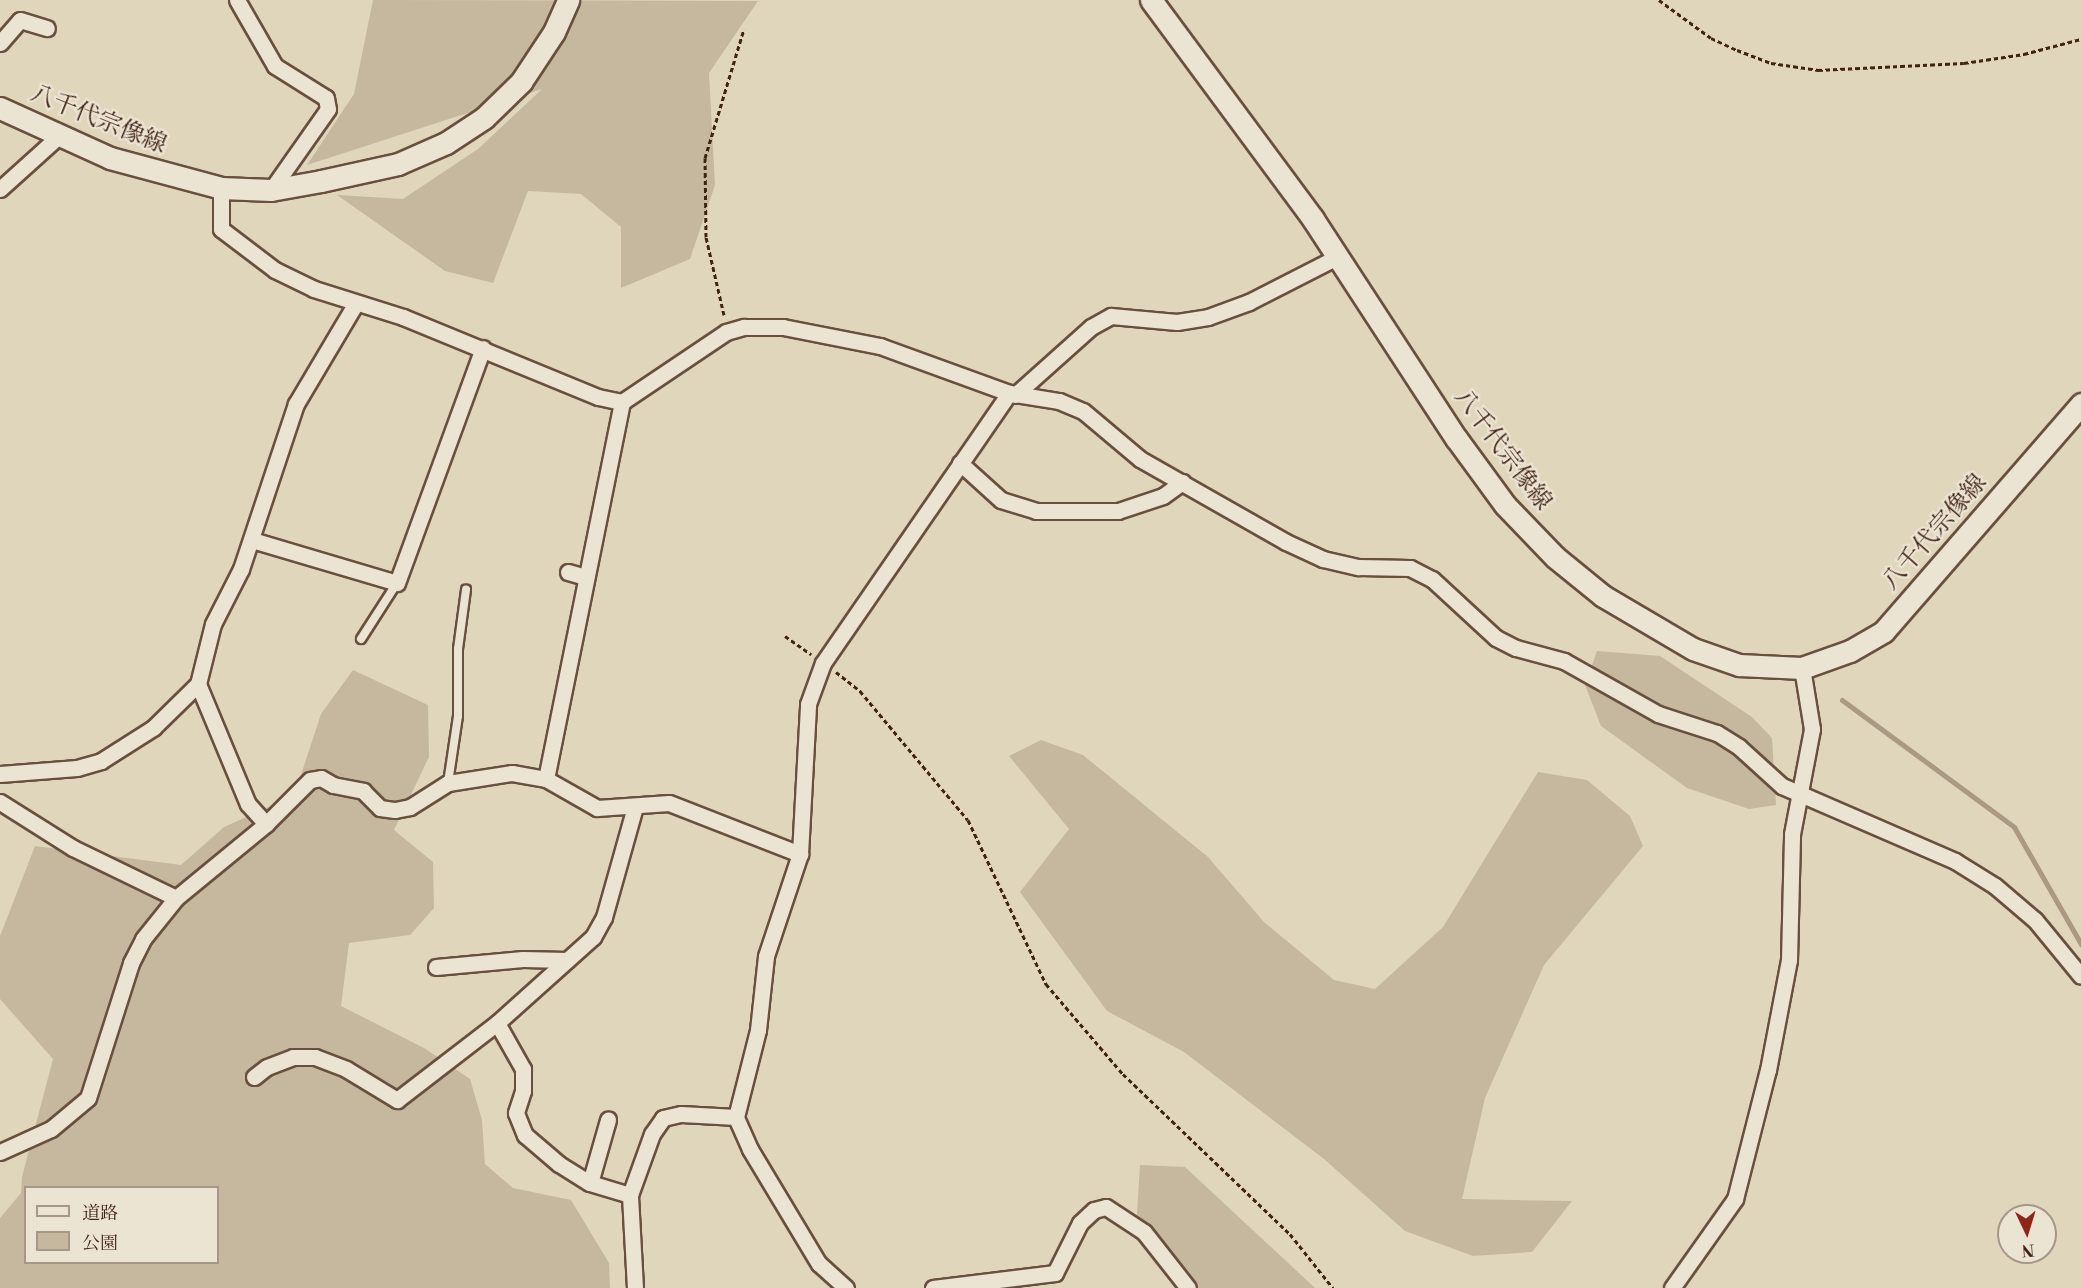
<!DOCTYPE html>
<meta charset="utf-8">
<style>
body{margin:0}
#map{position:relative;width:2081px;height:1288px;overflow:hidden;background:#e0d6bc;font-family:"Libre Bodoni","Noto Serif JP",serif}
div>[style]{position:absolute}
.green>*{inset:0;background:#c5b89f}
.stream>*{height:5px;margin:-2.5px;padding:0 2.5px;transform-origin:2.5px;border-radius:2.5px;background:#aa9983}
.path>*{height:3px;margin-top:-1.5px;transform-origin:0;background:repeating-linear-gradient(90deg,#412314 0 4.5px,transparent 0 7.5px)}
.roads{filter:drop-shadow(2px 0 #69503e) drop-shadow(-2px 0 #69503e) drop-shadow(0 2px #69503e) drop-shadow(0 -2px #69503e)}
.service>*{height:8px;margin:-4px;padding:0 4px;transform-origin:4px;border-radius:4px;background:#ebe4d3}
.minor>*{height:15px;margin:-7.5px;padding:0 7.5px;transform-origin:7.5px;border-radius:7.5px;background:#ebe4d3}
.secondary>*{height:21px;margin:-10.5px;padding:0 10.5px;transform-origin:10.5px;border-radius:10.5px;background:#ebe4d3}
span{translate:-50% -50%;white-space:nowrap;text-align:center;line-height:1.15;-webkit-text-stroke:4.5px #ebe4d3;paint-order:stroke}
.street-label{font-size:24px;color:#412314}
.legend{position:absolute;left:24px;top:1186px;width:195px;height:78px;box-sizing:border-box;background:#ebe4d3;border:2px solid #a79787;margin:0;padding:8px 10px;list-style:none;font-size:18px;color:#412314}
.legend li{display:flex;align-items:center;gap:12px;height:30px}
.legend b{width:30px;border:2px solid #a79787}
.north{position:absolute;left:1997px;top:1204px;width:60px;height:60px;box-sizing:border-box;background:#ebe4d3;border:2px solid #a79787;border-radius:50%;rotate:176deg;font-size:16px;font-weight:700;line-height:24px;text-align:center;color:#412314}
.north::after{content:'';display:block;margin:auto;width:21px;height:27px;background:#8f2418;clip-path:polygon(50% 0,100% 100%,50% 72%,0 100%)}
</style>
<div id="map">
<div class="green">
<i style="clip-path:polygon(373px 0,758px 1px,709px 73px,715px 185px,690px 259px,621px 288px,621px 227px,581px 194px,528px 191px,493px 283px,445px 271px,337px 195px,403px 199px,478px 149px,542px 89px,307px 165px,354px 94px)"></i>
<i style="clip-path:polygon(1597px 651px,1660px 656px,1752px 717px,1772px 738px,1776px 805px,1749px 809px,1687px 788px,1601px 726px,1585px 685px)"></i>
<i style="clip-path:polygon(evenodd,353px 670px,428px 705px,429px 757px,394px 830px,433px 862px,434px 908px,410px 935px,349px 943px,341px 1006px,424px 1048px,470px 1079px,482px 1120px,485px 1164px,513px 1188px,571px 1200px,609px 1263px,610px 1288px,0 1288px,0 1218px,21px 1193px,22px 1177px,53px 1059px,0 999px,0 936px,35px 846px,181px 865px,224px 827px,294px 796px,321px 714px,353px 670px,26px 1188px,218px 1188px,218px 1262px,26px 1262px,26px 1188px)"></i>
<i style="clip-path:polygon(1041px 740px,1083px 755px,1208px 857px,1264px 922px,1334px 980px,1375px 989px,1443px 927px,1538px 772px,1587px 780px,1630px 816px,1643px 846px,1544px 965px,1485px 1098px,1462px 1199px,1572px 1201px,1532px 1252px,1473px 1256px,1405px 1231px,1324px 1159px,1184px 1052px,1107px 1011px,1020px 892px,1069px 829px,1009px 756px)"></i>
<i style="clip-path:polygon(1140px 1165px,1185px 1167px,1315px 1288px,1181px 1288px,1136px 1229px)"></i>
</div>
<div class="stream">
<i style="left:1842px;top:700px;width:214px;rotate:36.4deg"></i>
<i style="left:2014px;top:827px;width:135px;rotate:60.2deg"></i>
</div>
<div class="path">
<i style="left:1659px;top:0;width:64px;rotate:36.2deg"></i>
<i style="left:1711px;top:38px;width:29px;rotate:25deg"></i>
<i style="left:1737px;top:50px;width:36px;rotate:21deg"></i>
<i style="left:1771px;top:63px;width:48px;rotate:8.5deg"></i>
<i style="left:1818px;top:70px;width:146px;rotate:-2.7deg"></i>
<i style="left:1964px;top:63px;width:61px;rotate:-8.5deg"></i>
<i style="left:2024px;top:54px;width:59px;rotate:-14.7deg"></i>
<i style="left:724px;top:315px;width:80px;rotate:-103deg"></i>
<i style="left:706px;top:237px;width:79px;rotate:-90.7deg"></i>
<i style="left:705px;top:158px;width:135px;rotate:-73.2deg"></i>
<i style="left:785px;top:636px;width:32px;rotate:35deg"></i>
<i style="left:836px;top:672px;width:31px;rotate:38deg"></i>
<i style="left:860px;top:691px;width:168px;rotate:50.1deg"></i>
<i style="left:968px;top:820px;width:182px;rotate:64.6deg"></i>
<i style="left:1046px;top:984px;width:118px;rotate:49.5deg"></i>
<i style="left:1123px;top:1074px;width:231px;rotate:43.8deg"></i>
<i style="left:1290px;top:1234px;width:69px;rotate:51.5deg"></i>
</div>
<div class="roads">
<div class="service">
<i style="left:361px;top:639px;width:67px;rotate:-57.3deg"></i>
<i style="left:448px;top:783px;width:68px;rotate:-81.5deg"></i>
<i style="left:458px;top:716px;width:67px;rotate:-90deg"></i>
<i style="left:458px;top:649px;width:60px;rotate:-82.3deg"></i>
</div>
<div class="minor">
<i style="left:237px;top:0;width:76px;rotate:60.1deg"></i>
<i style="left:275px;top:66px;width:60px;rotate:32.1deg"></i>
<i style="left:326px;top:98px;width:11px;rotate:80deg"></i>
<i style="left:328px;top:109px;width:99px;rotate:125.1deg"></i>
<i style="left:0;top:43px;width:30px;rotate:-49deg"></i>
<i style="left:20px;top:20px;width:28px;rotate:17deg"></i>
<i style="left:221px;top:188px;width:41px;rotate:90deg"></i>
<i style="left:221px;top:229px;width:68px;rotate:37.2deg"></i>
<i style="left:275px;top:270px;width:43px;rotate:26deg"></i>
<i style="left:314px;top:289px;width:93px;rotate:17.5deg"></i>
<i style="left:403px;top:317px;width:211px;rotate:22.3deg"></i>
<i style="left:598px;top:397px;width:25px;rotate:12deg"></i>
<i style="left:622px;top:402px;width:125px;rotate:-33.9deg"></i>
<i style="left:726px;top:332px;width:19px;rotate:-16deg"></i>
<i style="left:744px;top:327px;width:39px"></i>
<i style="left:783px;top:327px;width:99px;rotate:11.1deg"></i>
<i style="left:880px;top:346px;width:137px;rotate:20deg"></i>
<i style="left:1009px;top:393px;width:51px;rotate:9.1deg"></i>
<i style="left:1059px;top:401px;width:26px;rotate:23deg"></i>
<i style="left:1083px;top:411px;width:75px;rotate:40.1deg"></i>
<i style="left:1140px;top:459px;width:168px;rotate:29.6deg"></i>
<i style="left:1286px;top:542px;width:41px;rotate:24.7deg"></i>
<i style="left:1323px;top:559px;width:37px;rotate:13deg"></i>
<i style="left:1359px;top:567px;width:51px;rotate:1.1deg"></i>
<i style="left:1410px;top:568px;width:25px;rotate:27deg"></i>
<i style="left:1432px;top:579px;width:87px;rotate:42.7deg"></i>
<i style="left:1496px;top:638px;width:22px;rotate:27deg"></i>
<i style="left:1516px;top:648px;width:50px;rotate:15.2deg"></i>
<i style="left:1564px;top:661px;width:108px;rotate:29.4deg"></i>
<i style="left:1658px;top:714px;width:62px;rotate:17.9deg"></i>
<i style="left:1717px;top:733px;width:26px;rotate:32deg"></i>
<i style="left:1739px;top:747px;width:58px;rotate:42.2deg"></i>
<i style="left:1782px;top:786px;width:189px;rotate:23.4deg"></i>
<i style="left:1955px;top:861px;width:47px;rotate:32deg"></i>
<i style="left:1995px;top:886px;width:52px;rotate:40.4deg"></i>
<i style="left:2035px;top:920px;width:72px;rotate:50.6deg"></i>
<i style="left:0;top:189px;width:81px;rotate:-42deg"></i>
<i style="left:1015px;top:395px;width:102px;rotate:-41.8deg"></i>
<i style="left:1091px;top:327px;width:23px;rotate:-29deg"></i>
<i style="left:1111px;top:316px;width:66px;rotate:5.2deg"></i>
<i style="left:1177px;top:322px;width:31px;rotate:-9deg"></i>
<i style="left:1208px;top:317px;width:44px;rotate:-20.1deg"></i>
<i style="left:1249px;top:302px;width:101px;rotate:-27.1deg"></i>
<i style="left:960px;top:463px;width:55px;rotate:42.1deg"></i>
<i style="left:1001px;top:500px;width:37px;rotate:17deg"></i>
<i style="left:1036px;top:511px;width:82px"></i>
<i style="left:1118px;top:511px;width:47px;rotate:-18.4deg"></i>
<i style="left:1163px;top:496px;width:24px;rotate:-36deg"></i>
<i style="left:252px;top:540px;width:151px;rotate:16.5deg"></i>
<i style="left:397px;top:583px;width:250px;rotate:-69.9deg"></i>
<i style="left:568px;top:572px;width:19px;rotate:16deg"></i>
<i style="left:198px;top:684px;width:130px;rotate:67.4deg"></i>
<i style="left:248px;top:804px;width:27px;rotate:48deg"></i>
<i style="left:0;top:774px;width:77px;rotate:-4.5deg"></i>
<i style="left:77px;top:768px;width:25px;rotate:-16deg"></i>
<i style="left:101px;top:761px;width:62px;rotate:-32.4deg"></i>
<i style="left:153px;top:728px;width:63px;rotate:-44.4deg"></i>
<i style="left:198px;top:684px;width:62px;rotate:-76deg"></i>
<i style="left:213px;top:624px;width:62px;rotate:-63deg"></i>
<i style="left:241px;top:569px;width:174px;rotate:-71.6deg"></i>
<i style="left:296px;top:404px;width:117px;rotate:-59.3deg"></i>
<i style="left:546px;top:779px;width:385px;rotate:-78.6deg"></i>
<i style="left:0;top:802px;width:86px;rotate:32.2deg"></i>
<i style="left:73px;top:848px;width:114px;rotate:25.9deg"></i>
<i style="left:436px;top:967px;width:87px;rotate:-5.3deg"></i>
<i style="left:523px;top:959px;width:44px;rotate:1.3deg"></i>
<i style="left:497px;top:1023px;width:53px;rotate:60.5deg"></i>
<i style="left:523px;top:1069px;width:22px;rotate:90deg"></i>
<i style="left:523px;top:1091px;width:23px;rotate:108deg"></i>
<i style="left:516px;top:1113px;width:24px;rotate:68deg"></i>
<i style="left:525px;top:1135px;width:45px;rotate:40.5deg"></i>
<i style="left:559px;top:1164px;width:36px;rotate:32deg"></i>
<i style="left:590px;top:1183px;width:42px;rotate:16.7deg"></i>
<i style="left:254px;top:1077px;width:16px;rotate:-38deg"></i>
<i style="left:267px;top:1067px;width:28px;rotate:-21deg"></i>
<i style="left:293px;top:1057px;width:22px"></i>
<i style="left:315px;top:1057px;width:33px;rotate:21deg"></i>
<i style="left:346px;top:1069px;width:60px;rotate:31.3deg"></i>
<i style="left:397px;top:1100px;width:126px;rotate:-37.6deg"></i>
<i style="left:497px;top:1023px;width:129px;rotate:-41.9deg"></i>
<i style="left:593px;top:937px;width:23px;rotate:-61deg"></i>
<i style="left:604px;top:917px;width:114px;rotate:-74.3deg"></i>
<i style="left:0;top:1152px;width:56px;rotate:-24.3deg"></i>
<i style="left:51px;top:1129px;width:48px;rotate:-40deg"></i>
<i style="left:88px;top:1098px;width:142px;rotate:-72.3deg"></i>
<i style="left:131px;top:963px;width:27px;rotate:-63deg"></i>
<i style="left:143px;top:939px;width:53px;rotate:-51.2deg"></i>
<i style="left:176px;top:898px;width:117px;rotate:-39.4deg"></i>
<i style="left:266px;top:824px;width:62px;rotate:-45deg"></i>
<i style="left:310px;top:780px;width:11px;rotate:-10deg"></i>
<i style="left:321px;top:778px;width:14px;rotate:30deg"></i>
<i style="left:333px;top:785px;width:31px;rotate:11deg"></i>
<i style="left:363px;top:791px;width:24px;rotate:45deg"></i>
<i style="left:380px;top:808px;width:15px;rotate:8deg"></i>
<i style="left:395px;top:810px;width:15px;rotate:-11deg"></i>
<i style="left:410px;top:807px;width:45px;rotate:-32.3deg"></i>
<i style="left:448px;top:783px;width:65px;rotate:-8.9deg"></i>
<i style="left:512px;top:773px;width:35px;rotate:10deg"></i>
<i style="left:546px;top:779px;width:59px;rotate:29.6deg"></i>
<i style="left:597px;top:808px;width:72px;rotate:-4deg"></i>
<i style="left:669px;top:803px;width:141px;rotate:21.3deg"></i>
<i style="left:590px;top:1183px;width:66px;rotate:-74.1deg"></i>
<i style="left:635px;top:1288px;width:93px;rotate:-93.1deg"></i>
<i style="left:630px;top:1195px;width:65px;rotate:-70.2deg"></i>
<i style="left:652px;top:1134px;width:19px;rotate:-55deg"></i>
<i style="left:663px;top:1118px;width:18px;rotate:-13deg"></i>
<i style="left:681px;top:1114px;width:55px;rotate:3.1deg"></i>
<i style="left:846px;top:1288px;width:36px;rotate:-138deg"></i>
<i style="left:819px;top:1264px;width:134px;rotate:-121deg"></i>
<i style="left:750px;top:1149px;width:35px;rotate:-114deg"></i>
<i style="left:736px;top:1117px;width:90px;rotate:-75.8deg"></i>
<i style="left:758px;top:1030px;width:74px;rotate:-83.8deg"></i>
<i style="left:766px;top:956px;width:108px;rotate:-71.6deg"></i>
<i style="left:800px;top:854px;width:150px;rotate:-86.9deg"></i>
<i style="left:808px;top:704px;width:44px;rotate:-69.9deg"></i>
<i style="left:823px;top:663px;width:328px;rotate:-55.4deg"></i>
<i style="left:933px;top:1288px;width:123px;rotate:-7deg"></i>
<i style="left:1055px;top:1273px;width:56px;rotate:-63.4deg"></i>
<i style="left:1080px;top:1223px;width:19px;rotate:-43deg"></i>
<i style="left:1094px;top:1210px;width:12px;rotate:-14deg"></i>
<i style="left:1106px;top:1207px;width:45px;rotate:33.3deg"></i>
<i style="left:1144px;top:1232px;width:71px;rotate:51.8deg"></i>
<i style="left:1672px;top:1288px;width:109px;rotate:-54.7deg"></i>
<i style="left:1735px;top:1199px;width:133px;rotate:-75.7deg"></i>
<i style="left:1768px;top:1070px;width:112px;rotate:-79.2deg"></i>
<i style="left:1789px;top:960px;width:126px;rotate:-88.6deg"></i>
<i style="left:1792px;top:834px;width:107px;rotate:-79.2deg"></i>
<i style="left:1812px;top:729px;width:62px;rotate:-99.3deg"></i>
</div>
<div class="secondary">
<i style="left:1151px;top:0;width:272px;rotate:53.5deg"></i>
<i style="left:1313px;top:219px;width:262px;rotate:56.9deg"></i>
<i style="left:1456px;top:438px;width:83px;rotate:53.8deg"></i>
<i style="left:1505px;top:505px;width:72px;rotate:46.1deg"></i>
<i style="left:1555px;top:557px;width:62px;rotate:39.1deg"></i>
<i style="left:1603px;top:596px;width:104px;rotate:30.5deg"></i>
<i style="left:1693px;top:649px;width:49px;rotate:19.2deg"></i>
<i style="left:1739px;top:665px;width:63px;rotate:2.7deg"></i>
<i style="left:1802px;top:668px;width:51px;rotate:-19.5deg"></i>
<i style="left:1850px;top:651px;width:39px;rotate:-30deg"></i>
<i style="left:1884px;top:631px;width:301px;rotate:-49deg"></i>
<i style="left:0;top:108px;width:121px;rotate:24.4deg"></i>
<i style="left:110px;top:158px;width:115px;rotate:15.1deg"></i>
<i style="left:221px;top:188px;width:50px;rotate:2.3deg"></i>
<i style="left:271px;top:190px;width:51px;rotate:-10.2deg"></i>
<i style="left:321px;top:181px;width:79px;rotate:-12.4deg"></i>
<i style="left:398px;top:164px;width:52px;rotate:-23.6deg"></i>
<i style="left:446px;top:143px;width:45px;rotate:-33.3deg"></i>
<i style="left:484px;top:118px;width:52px;rotate:-44.2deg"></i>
<i style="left:521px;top:82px;width:60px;rotate:-56.6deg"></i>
<i style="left:554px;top:32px;width:35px;rotate:-66deg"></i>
</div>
</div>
<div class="street-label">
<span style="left:98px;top:120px;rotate:22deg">八千代宗像線</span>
<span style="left:1502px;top:450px;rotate:53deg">八千代宗像線</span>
<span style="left:1935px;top:533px;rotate:-49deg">八千代宗像線</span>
</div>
<ul class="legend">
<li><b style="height:8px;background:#ebe4d3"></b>道路</li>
<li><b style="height:16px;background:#c5b89f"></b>公園</li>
</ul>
<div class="north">N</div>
</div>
